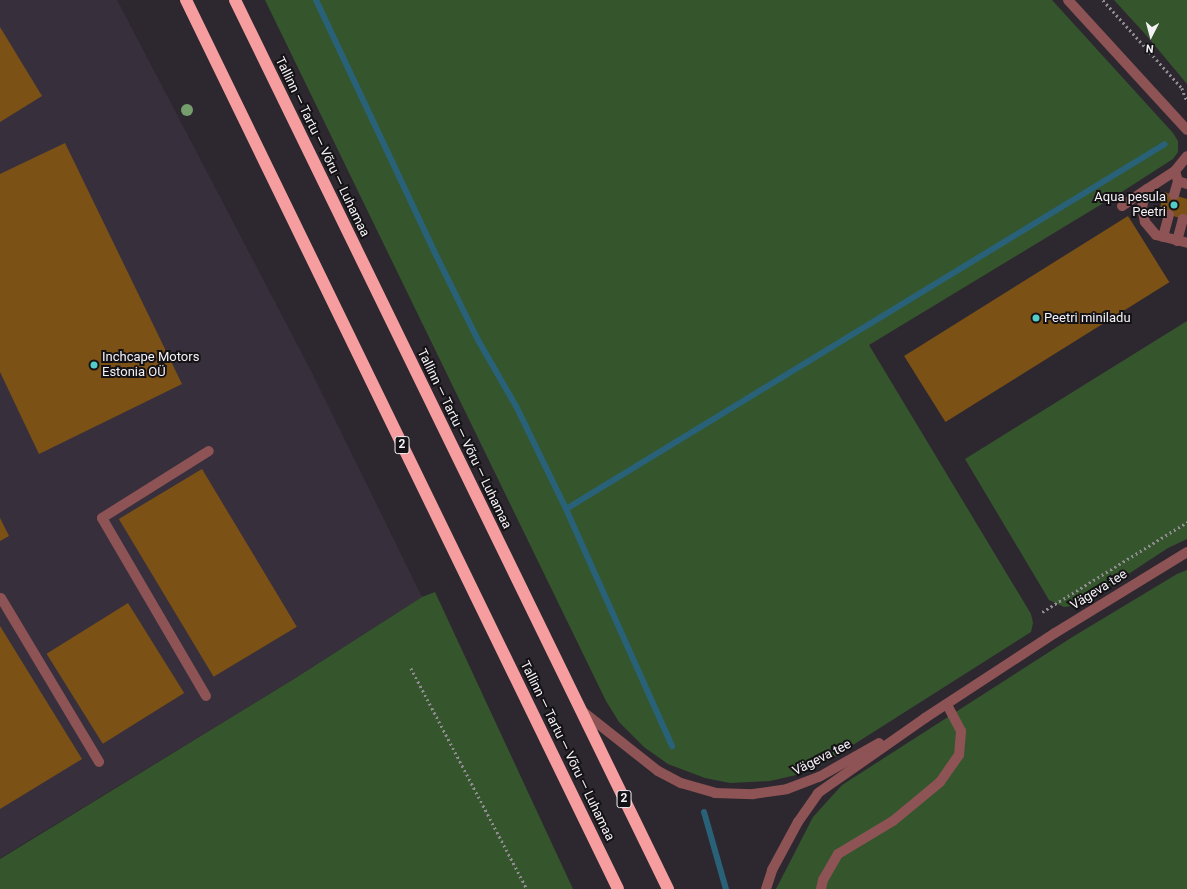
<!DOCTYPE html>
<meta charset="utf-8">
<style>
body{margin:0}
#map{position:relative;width:1187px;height:889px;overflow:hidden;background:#2d282f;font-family:Roboto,sans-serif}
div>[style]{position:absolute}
.built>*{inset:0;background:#37303c}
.green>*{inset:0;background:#35552d}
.stream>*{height:6px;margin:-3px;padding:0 3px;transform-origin:3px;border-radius:3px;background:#296278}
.building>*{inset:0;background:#7c5116;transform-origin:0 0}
.path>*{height:2.5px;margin-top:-1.25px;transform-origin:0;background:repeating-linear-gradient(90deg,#908c92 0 2px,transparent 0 5px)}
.lane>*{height:10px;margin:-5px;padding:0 5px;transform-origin:5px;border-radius:5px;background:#8e5355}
.street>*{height:10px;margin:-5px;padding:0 5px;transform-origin:5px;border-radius:5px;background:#8e5355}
.highway>*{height:12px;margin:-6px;padding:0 6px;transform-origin:6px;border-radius:6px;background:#f59d9f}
.trees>*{width:12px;height:12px;margin:-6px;border-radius:50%;background:#769d6c}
.dots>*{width:11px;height:11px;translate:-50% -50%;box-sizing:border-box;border:2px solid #141215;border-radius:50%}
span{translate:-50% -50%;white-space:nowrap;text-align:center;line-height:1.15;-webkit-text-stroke:4px #141215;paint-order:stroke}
.shield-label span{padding:1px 3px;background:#141215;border:1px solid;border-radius:3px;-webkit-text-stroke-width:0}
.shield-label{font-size:12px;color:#f5f2f7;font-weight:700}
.street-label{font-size:13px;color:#f5f2f7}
.poi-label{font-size:13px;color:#f5f2f7}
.right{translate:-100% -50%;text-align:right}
.left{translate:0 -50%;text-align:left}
.north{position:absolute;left:1131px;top:16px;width:40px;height:40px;-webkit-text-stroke:3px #141215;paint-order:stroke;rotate:186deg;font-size:11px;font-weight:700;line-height:16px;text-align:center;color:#f5f2f7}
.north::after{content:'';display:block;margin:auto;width:14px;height:18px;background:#f5f2f7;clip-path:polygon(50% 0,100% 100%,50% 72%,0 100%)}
</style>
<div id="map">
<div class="built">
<i style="clip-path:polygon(0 0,117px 0,312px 373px,422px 597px,294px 679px,0 858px)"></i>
</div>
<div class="green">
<i style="clip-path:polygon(265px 0,1052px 0,1173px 133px,1178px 141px,1178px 152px,1173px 159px,1120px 193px,869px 345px,1031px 614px,1033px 623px,1031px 632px,823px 764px,796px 775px,770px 781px,730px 783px,705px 778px,668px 764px,644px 747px,619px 722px,606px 701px)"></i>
<i style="clip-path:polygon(1114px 0,1187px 0,1187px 84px,1146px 35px)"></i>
<i style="clip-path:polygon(1187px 321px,1187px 539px,1168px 548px,1081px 605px,1064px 607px,1049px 600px,965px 459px)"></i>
<i style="clip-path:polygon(1187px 570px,1187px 889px,776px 889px,813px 817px,842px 785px,1074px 636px,1177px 574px)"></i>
<i style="clip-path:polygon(435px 592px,573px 889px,0 889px,0 859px,294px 679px,422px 597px)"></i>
</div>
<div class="stream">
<i style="left:316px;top:0;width:277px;rotate:64.8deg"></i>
<i style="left:434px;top:251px;width:99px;rotate:63.7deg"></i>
<i style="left:478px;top:340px;width:76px;rotate:60.1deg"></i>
<i style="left:516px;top:406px;width:114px;rotate:64.1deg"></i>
<i style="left:566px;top:509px;width:260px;rotate:65.9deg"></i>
<i style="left:566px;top:509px;width:701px;rotate:-31.36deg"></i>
<i style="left:704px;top:812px;width:80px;rotate:74.1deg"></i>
</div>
<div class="building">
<i style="clip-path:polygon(0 27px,42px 96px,0 122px)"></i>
<i style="clip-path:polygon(65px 143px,182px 384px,39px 454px,0 372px,0 174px)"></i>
<i style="clip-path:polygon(1164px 192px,1187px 199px,1187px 220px,1159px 212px)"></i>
<i style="left:1128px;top:216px;width:78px;height:264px;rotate:58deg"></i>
<i style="left:202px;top:469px;width:184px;height:97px;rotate:59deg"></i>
<i style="clip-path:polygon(0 518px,9px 536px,0 541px)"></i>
<i style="left:128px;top:603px;width:106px;height:96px;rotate:58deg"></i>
<i style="clip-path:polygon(0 626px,82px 759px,0 809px)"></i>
</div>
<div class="path">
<i style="left:1103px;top:0;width:118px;rotate:48.1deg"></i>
<i style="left:1182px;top:88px;width:14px;rotate:69deg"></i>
<i style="left:1042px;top:612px;width:171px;rotate:-31.8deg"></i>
<i style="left:411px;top:668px;width:250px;rotate:62.3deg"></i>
</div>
<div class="lane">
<i style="left:1175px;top:171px;width:19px;rotate:-51deg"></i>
<i style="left:1187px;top:184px;width:9px;rotate:-162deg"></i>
<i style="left:1178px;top:181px;width:10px;rotate:-107deg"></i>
<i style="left:1175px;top:171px;width:33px;rotate:147deg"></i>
<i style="left:1147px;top:189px;width:19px;rotate:106deg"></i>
<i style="left:1142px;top:207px;width:15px;rotate:79deg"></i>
<i style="left:1145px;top:222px;width:17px;rotate:50deg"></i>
<i style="left:1156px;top:235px;width:32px;rotate:14deg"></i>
<i style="left:1174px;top:195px;width:15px;rotate:-74deg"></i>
<i style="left:1122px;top:206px;width:30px;rotate:-34deg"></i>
<i style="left:1163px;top:237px;width:23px;rotate:-75deg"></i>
<i style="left:1177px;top:241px;width:23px;rotate:-75deg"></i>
<i style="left:1px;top:598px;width:191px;rotate:59.1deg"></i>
<i style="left:206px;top:696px;width:206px;rotate:-120.3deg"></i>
<i style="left:102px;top:518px;width:126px;rotate:-32.1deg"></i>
<i style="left:821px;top:889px;width:9px;rotate:-77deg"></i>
<i style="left:823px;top:880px;width:30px;rotate:-60deg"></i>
<i style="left:838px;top:854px;width:64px;rotate:-31deg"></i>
<i style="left:893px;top:821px;width:61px;rotate:-39.7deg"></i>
<i style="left:940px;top:782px;width:33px;rotate:-55deg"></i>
<i style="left:959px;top:755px;width:24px;rotate:-85deg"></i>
<i style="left:961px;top:731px;width:30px;rotate:-118deg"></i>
</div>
<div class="street">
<i style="left:1068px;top:0;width:176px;rotate:47.5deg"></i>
<i style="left:582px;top:711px;width:97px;rotate:38.3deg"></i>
<i style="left:658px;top:771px;width:26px;rotate:28deg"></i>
<i style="left:681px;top:783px;width:35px;rotate:16deg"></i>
<i style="left:715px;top:793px;width:38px;rotate:2deg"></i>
<i style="left:753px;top:794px;width:34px;rotate:-8deg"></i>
<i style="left:787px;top:789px;width:34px;rotate:-21deg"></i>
<i style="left:819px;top:777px;width:69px;rotate:-29.5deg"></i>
<i style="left:766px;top:889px;width:20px;rotate:-72deg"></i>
<i style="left:772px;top:870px;width:55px;rotate:-61.6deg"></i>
<i style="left:798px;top:822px;width:35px;rotate:-55deg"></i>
<i style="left:818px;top:793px;width:131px;rotate:-35deg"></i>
<i style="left:925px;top:718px;width:155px;rotate:-33.2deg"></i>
<i style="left:1055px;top:633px;width:155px;rotate:-31.5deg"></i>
</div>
<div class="highway">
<i style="left:186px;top:0;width:988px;rotate:64.08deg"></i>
<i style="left:235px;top:0;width:989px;rotate:64.03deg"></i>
</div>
<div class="trees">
<i style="left:187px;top:110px"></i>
</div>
<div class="dots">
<i style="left:1174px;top:205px;background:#54cdc8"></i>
<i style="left:1036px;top:318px;background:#54cdc8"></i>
<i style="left:94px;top:365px;background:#54cdc8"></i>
</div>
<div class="shield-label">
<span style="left:402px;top:445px">2</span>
<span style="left:624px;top:799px">2</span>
</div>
<div class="street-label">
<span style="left:322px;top:147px;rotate:64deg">Tallinn — Tartu — Võru — Luhamaa</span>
<span style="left:464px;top:439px;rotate:64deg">Tallinn — Tartu — Võru — Luhamaa</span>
<span style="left:1099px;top:590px;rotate:-32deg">Vägeva tee</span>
<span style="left:567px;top:751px;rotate:64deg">Tallinn — Tartu — Võru — Luhamaa</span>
<span style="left:822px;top:758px;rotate:-27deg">Vägeva tee</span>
</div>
<div class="poi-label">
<span class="right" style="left:1166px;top:205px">Aqua pesula<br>Peetri</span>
<span class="left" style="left:1044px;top:318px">Peetri miniladu</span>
<span class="left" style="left:102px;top:365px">Inchcape Motors<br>Estonia OÜ</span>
</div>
<div class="north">N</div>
</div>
